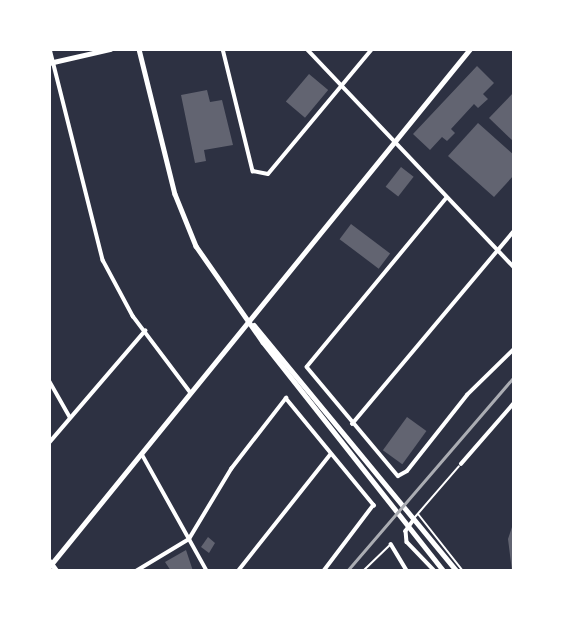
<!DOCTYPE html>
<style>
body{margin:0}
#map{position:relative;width:563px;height:620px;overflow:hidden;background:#2d3142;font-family:"Public Sans",sans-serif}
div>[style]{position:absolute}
.building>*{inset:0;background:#626471;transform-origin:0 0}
.service>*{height:2px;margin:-1px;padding:0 1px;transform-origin:1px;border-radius:1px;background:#fff}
.minor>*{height:3.5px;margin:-1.75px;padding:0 1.75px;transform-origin:1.75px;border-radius:1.75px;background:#fff}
.tertiary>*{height:4.5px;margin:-2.25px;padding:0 2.25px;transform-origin:2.25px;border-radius:2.25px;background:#fff}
.rail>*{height:2.5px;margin:-1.25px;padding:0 1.25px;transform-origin:1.25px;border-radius:1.25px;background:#abadb3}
span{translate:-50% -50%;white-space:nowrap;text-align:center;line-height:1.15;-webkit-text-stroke:5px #fff;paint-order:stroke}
.frame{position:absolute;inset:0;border:51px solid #fff;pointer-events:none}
</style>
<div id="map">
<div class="building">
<i style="clip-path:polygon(477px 66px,494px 83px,483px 94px,488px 99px,478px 108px,474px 104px,451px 129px,455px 133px,447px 141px,442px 137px,430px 150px,413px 134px)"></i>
<i style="left:309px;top:74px;width:25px;height:36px;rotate:40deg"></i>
<i style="clip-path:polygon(207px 90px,210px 102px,222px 100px,233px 145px,204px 150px,206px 161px,195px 163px,181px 95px)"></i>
<i style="clip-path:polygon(514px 92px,514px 142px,489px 118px)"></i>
<i style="clip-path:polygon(478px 123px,514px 155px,514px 175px,494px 197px,448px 156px)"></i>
<i style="left:401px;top:167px;width:16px;height:25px;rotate:38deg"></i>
<i style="left:351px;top:224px;width:49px;height:19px;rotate:37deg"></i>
<i style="left:407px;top:417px;width:24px;height:41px;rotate:36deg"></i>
<i style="clip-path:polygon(514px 521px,514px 571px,512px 571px,508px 539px)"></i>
<i style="clip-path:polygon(208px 537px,215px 543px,209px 553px,201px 547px)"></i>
<i style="clip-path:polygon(186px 550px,193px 571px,171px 571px,165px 562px)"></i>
</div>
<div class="service">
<i style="left:418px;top:514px;width:73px;rotate:51.7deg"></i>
<i style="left:415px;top:517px;width:67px;rotate:-49.2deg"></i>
<i style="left:363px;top:571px;width:37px;rotate:-44deg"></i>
</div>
<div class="minor">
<i style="left:50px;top:49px;width:218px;rotate:75.9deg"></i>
<i style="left:103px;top:260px;width:64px;rotate:61.8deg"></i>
<i style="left:133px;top:316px;width:96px;rotate:53deg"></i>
<i style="left:223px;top:49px;width:126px;rotate:76.2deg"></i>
<i style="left:253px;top:171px;width:15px;rotate:11deg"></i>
<i style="left:268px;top:174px;width:163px;rotate:-50.2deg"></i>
<i style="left:307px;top:49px;width:301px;rotate:46.5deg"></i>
<i style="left:447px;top:198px;width:219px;rotate:129.6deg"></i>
<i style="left:307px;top:367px;width:142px;rotate:50.1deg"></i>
<i style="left:398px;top:476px;width:10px;rotate:-29deg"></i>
<i style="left:407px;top:471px;width:97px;rotate:-51.7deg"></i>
<i style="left:467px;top:395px;width:66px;rotate:-44.4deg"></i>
<i style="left:49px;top:380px;width:43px;rotate:60.4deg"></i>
<i style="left:352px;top:424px;width:252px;rotate:-50deg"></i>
<i style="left:49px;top:443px;width:148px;rotate:-49.4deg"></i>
<i style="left:142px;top:454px;width:134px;rotate:60.9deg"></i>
<i style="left:461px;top:464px;width:81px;rotate:-49deg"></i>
<i style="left:414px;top:520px;width:14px;rotate:126deg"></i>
<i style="left:406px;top:531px;width:11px;rotate:85deg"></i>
<i style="left:407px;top:542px;width:40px;rotate:46deg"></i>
<i style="left:391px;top:544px;width:31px;rotate:59deg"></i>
<i style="left:136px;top:571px;width:62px;rotate:-31.1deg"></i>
<i style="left:189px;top:539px;width:82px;rotate:-59deg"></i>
<i style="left:231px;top:469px;width:90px;rotate:-52.2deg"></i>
<i style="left:286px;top:398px;width:139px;rotate:50.6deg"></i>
<i style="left:374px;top:505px;width:83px;rotate:127.1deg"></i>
<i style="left:238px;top:571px;width:148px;rotate:-51.6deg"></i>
</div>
<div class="tertiary">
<i style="left:139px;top:49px;width:149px;rotate:76.1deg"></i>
<i style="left:175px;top:194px;width:56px;rotate:68deg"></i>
<i style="left:196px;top:246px;width:117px;rotate:55.1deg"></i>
<i style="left:263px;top:342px;width:292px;rotate:51.7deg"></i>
<i style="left:49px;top:63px;width:63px;rotate:-12.9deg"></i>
<i style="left:254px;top:325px;width:319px;rotate:50.5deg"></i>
<i style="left:49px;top:560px;width:14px;rotate:54deg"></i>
<i style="left:49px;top:567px;width:668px;rotate:-50.9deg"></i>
</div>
<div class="rail">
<i style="left:347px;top:571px;width:256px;rotate:-49.3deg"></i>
</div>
<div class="frame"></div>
</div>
